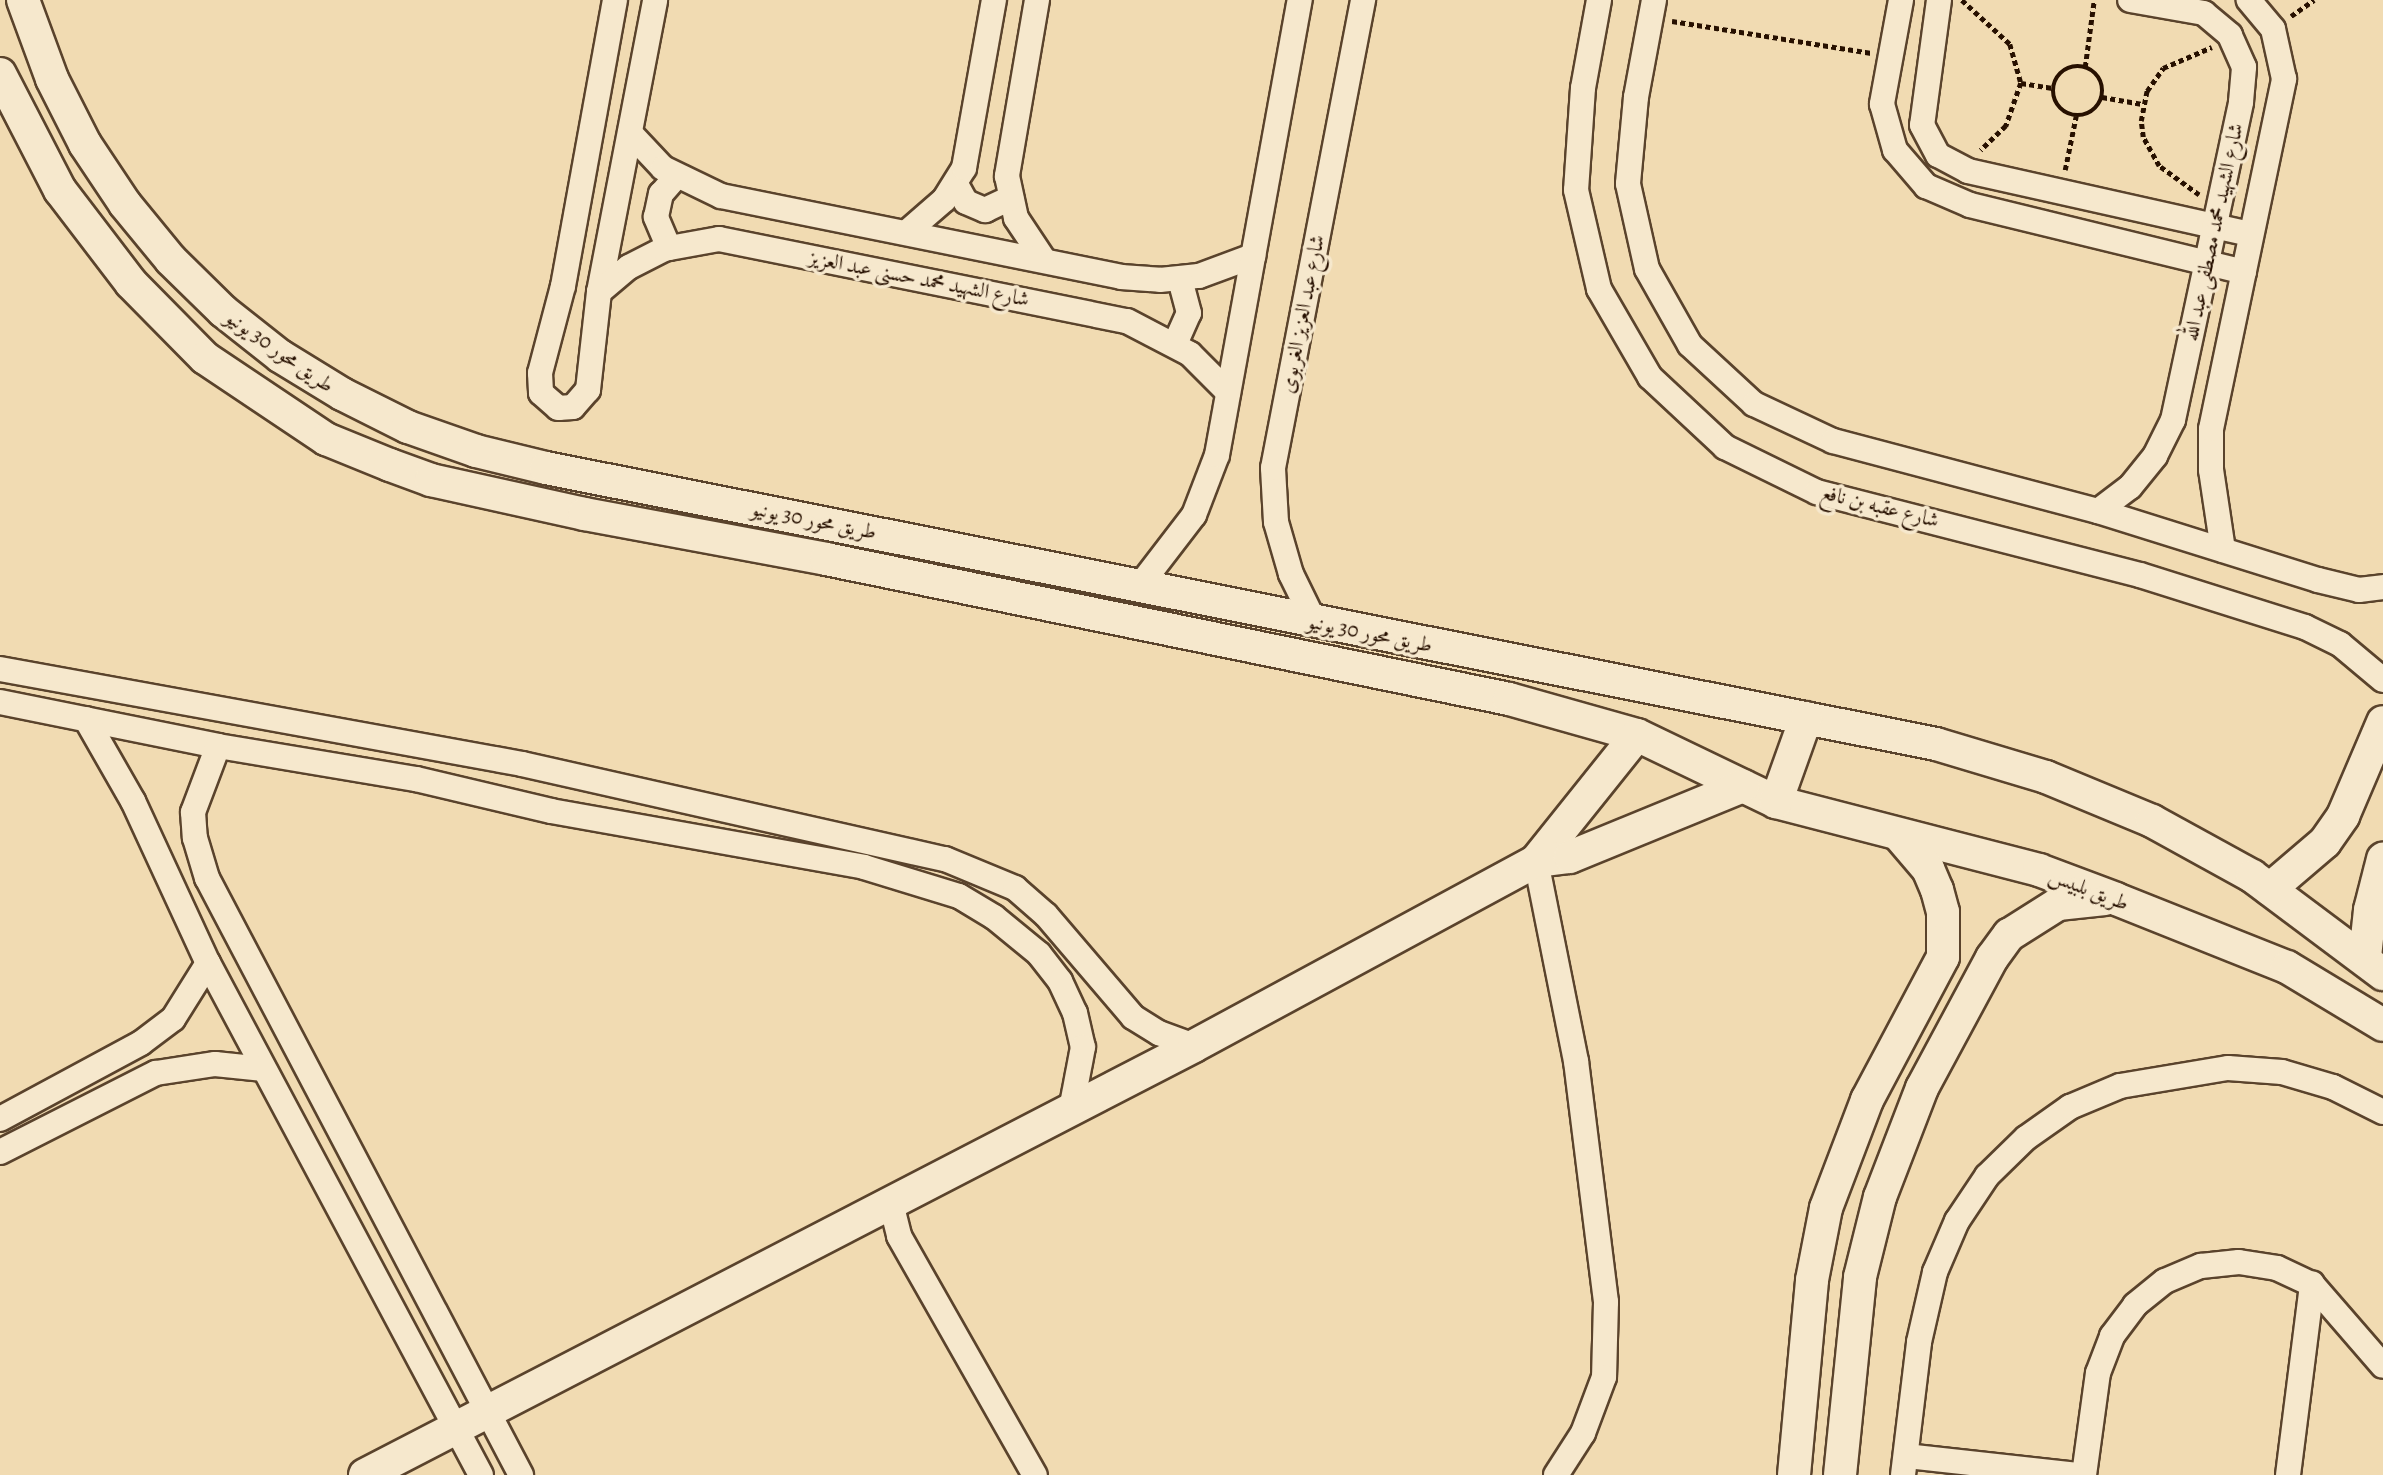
<!DOCTYPE html>
<meta charset="utf-8">
<style>
body{margin:0}
#map{position:relative;width:2383px;height:1475px;overflow:hidden;background:#f1dbb2;font-family:Alegreya,Amiri,serif}
div>[style]{position:absolute}
.path>*{height:4.5px;margin-top:-2.25px;transform-origin:0;background:repeating-linear-gradient(90deg,#271000 0 5px,transparent 0 8.5px)}
.path>.ring{margin:-2.25px;padding:0;box-sizing:content-box;background:none;border:4.5px solid #271000;border-radius:50%}
.roads{filter:drop-shadow(2px 0 #5a432c) drop-shadow(-2px 0 #5a432c) drop-shadow(0 2px #5a432c) drop-shadow(0 -2px #5a432c)}
.minor>*{height:24px;margin:-12px;padding:0 12px;transform-origin:12px;border-radius:12px;background:#f6e8cd}
.tertiary>*{height:32px;margin:-16px;padding:0 16px;transform-origin:16px;border-radius:16px;background:#f6e8cd}
span{translate:-50% -50%;white-space:nowrap;text-align:center;line-height:1.15;-webkit-text-stroke:7px #f6e8cd;paint-order:stroke}
.street-label{font-size:21px;color:#271000}
</style>
<div id="map">
<div class="path">
<i style="left:1962px;top:0;width:65px;rotate:42.5deg"></i>
<i style="left:2010px;top:44px;width:41px;rotate:74.2deg"></i>
<i style="left:2021px;top:83px;width:46px;rotate:109.2deg"></i>
<i style="left:2006px;top:126px;width:35px;rotate:136deg"></i>
<i style="left:2291px;top:16px;width:28px;rotate:-35deg"></i>
<i style="left:1672px;top:21px;width:202px;rotate:9.1deg"></i>
<i class="ring" style="left:2053px;top:66px;width:45.5px;height:45.5px"></i>
<i style="left:2085px;top:67px;width:68px;rotate:-82.3deg"></i>
<i style="left:2021px;top:83px;width:32px;rotate:9deg"></i>
<i style="left:2102px;top:97px;width:41px;rotate:9.9deg"></i>
<i style="left:2065px;top:170px;width:55px;rotate:-78.5deg"></i>
<i style="left:2199px;top:195px;width:49px;rotate:-144.1deg"></i>
<i style="left:2159px;top:166px;width:33px;rotate:-119deg"></i>
<i style="left:2143px;top:137px;width:16px;rotate:-97deg"></i>
<i style="left:2141px;top:121px;width:31px;rotate:-79deg"></i>
<i style="left:2147px;top:91px;width:28px;rotate:-55deg"></i>
<i style="left:2163px;top:68px;width:53px;rotate:-23.2deg"></i>
</div>
<div class="roads">
<div class="minor">
<i style="left:615px;top:0;width:291px;rotate:100.3deg"></i>
<i style="left:563px;top:286px;width:90px;rotate:104.8deg"></i>
<i style="left:540px;top:373px;width:20px;rotate:87deg"></i>
<i style="left:541px;top:393px;width:23px;rotate:41deg"></i>
<i style="left:558px;top:408px;width:15px;rotate:-4deg"></i>
<i style="left:573px;top:407px;width:23px;rotate:-49deg"></i>
<i style="left:588px;top:390px;width:99px;rotate:-83.6deg"></i>
<i style="left:599px;top:292px;width:297px;rotate:-79.1deg"></i>
<i style="left:1037px;top:0;width:179px;rotate:99.7deg"></i>
<i style="left:1007px;top:176px;width:43px;rotate:77.9deg"></i>
<i style="left:1016px;top:218px;width:50px;rotate:56.3deg"></i>
<i style="left:1599px;top:0;width:89px;rotate:100.3deg"></i>
<i style="left:1583px;top:88px;width:102px;rotate:93.9deg"></i>
<i style="left:1576px;top:190px;width:102px;rotate:76.9deg"></i>
<i style="left:1599px;top:289px;width:102px;rotate:59.9deg"></i>
<i style="left:1650px;top:377px;width:103px;rotate:43deg"></i>
<i style="left:1725px;top:447px;width:102px;rotate:26.1deg"></i>
<i style="left:1817px;top:492px;width:333px;rotate:14.4deg"></i>
<i style="left:2140px;top:575px;width:173px;rotate:17.5deg"></i>
<i style="left:2305px;top:627px;width:39px;rotate:26deg"></i>
<i style="left:2340px;top:644px;width:56px;rotate:39.9deg"></i>
<i style="left:1654px;top:0;width:99px;rotate:100.5deg"></i>
<i style="left:1636px;top:97px;width:87px;rotate:95.3deg"></i>
<i style="left:1628px;top:184px;width:87px;rotate:77.4deg"></i>
<i style="left:1647px;top:269px;width:87px;rotate:60.5deg"></i>
<i style="left:1690px;top:345px;width:87px;rotate:42.7deg"></i>
<i style="left:1754px;top:404px;width:87px;rotate:25.1deg"></i>
<i style="left:1833px;top:441px;width:274px;rotate:14.8deg"></i>
<i style="left:2098px;top:511px;width:231px;rotate:17.4deg"></i>
<i style="left:2318px;top:580px;width:42px;rotate:13.7deg"></i>
<i style="left:2359px;top:590px;width:24px;rotate:-7deg"></i>
<i style="left:1901px;top:0;width:106px;rotate:100.4deg"></i>
<i style="left:1882px;top:104px;width:48px;rotate:74.2deg"></i>
<i style="left:1895px;top:150px;width:48px;rotate:49.3deg"></i>
<i style="left:1926px;top:186px;width:48px;rotate:23.4deg"></i>
<i style="left:1970px;top:205px;width:282px;rotate:13.7deg"></i>
<i style="left:1939px;top:0;width:126px;rotate:97.7deg"></i>
<i style="left:1922px;top:125px;width:34px;rotate:62deg"></i>
<i style="left:1938px;top:155px;width:34px;rotate:28deg"></i>
<i style="left:1968px;top:171px;width:290px;rotate:12.6deg"></i>
<i style="left:630px;top:133px;width:48px;rotate:46.7deg"></i>
<i style="left:663px;top:168px;width:64px;rotate:25.8deg"></i>
<i style="left:721px;top:196px;width:408px;rotate:11.4deg"></i>
<i style="left:1121px;top:277px;width:39px;rotate:4deg"></i>
<i style="left:1160px;top:280px;width:39px;rotate:-6deg"></i>
<i style="left:1199px;top:276px;width:58px;rotate:-20.3deg"></i>
<i style="left:957px;top:186px;width:18px;rotate:61deg"></i>
<i style="left:966px;top:202px;width:21px;rotate:23deg"></i>
<i style="left:985px;top:210px;width:29px;rotate:-25deg"></i>
<i style="left:907px;top:232px;width:49px;rotate:-40.9deg"></i>
<i style="left:944px;top:200px;width:38px;rotate:-58deg"></i>
<i style="left:964px;top:168px;width:171px;rotate:-79.9deg"></i>
<i style="left:669px;top:248px;width:34px;rotate:-113deg"></i>
<i style="left:656px;top:217px;width:24px;rotate:-78deg"></i>
<i style="left:661px;top:194px;width:23px;rotate:-49deg"></i>
<i style="left:599px;top:292px;width:39px;rotate:-40deg"></i>
<i style="left:629px;top:267px;width:39px;rotate:-27deg"></i>
<i style="left:664px;top:249px;width:56px;rotate:-10.3deg"></i>
<i style="left:719px;top:239px;width:416px;rotate:11.4deg"></i>
<i style="left:1127px;top:321px;width:71px;rotate:27.6deg"></i>
<i style="left:1190px;top:354px;width:54px;rotate:45deg"></i>
<i style="left:1175px;top:344px;width:34px;rotate:-66deg"></i>
<i style="left:1189px;top:313px;width:35px;rotate:-105deg"></i>
<i style="left:2098px;top:511px;width:40px;rotate:-37deg"></i>
<i style="left:2130px;top:487px;width:40px;rotate:-51deg"></i>
<i style="left:2155px;top:456px;width:40px;rotate:-63.4deg"></i>
<i style="left:2173px;top:420px;width:325px;rotate:-77.9deg"></i>
<i style="left:2241px;top:102px;width:35px;rotate:-85deg"></i>
<i style="left:2244px;top:67px;width:35px;rotate:-114deg"></i>
<i style="left:2230px;top:35px;width:34px;rotate:-140deg"></i>
<i style="left:2204px;top:13px;width:75px;rotate:-170deg"></i>
<i style="left:2223px;top:550px;width:81px;rotate:-98.5deg"></i>
<i style="left:2211px;top:470px;width:41px;rotate:-90deg"></i>
<i style="left:2211px;top:429px;width:358px;rotate:-78.2deg"></i>
<i style="left:2284px;top:79px;width:51px;rotate:-102.4deg"></i>
<i style="left:2273px;top:29px;width:38px;rotate:-130deg"></i>
<i style="left:1141px;top:584px;width:87px;rotate:-52.5deg"></i>
<i style="left:1194px;top:515px;width:64px;rotate:-69deg"></i>
<i style="left:1217px;top:455px;width:463px;rotate:-79.7deg"></i>
<i style="left:1315px;top:623px;width:55px;rotate:-116.1deg"></i>
<i style="left:1291px;top:574px;width:54px;rotate:-106.1deg"></i>
<i style="left:1276px;top:522px;width:54px;rotate:-93.2deg"></i>
<i style="left:1273px;top:468px;width:477px;rotate:-79.1deg"></i>
<i style="left:0;top:669px;width:531px;rotate:10.31deg"></i>
<i style="left:522px;top:764px;width:434px;rotate:12.7deg"></i>
<i style="left:945px;top:859px;width:76px;rotate:22.5deg"></i>
<i style="left:1015px;top:888px;width:41px;rotate:41.1deg"></i>
<i style="left:1046px;top:915px;width:134px;rotate:49.5deg"></i>
<i style="left:1133px;top:1017px;width:31px;rotate:32deg"></i>
<i style="left:1159px;top:1033px;width:37px;rotate:20deg"></i>
<i style="left:0;top:702px;width:222px;rotate:11.4deg"></i>
<i style="left:218px;top:746px;width:201px;rotate:9.5deg"></i>
<i style="left:416px;top:779px;width:139px;rotate:13.3deg"></i>
<i style="left:551px;top:811px;width:318px;rotate:10.1deg"></i>
<i style="left:864px;top:867px;width:99px;rotate:17deg"></i>
<i style="left:959px;top:896px;width:41px;rotate:31deg"></i>
<i style="left:994px;top:917px;width:58px;rotate:39.4deg"></i>
<i style="left:1039px;top:954px;width:34px;rotate:52deg"></i>
<i style="left:1060px;top:981px;width:35px;rotate:65deg"></i>
<i style="left:1075px;top:1013px;width:35px;rotate:77deg"></i>
<i style="left:1083px;top:1047px;width:64px;rotate:100.8deg"></i>
<i style="left:86px;top:719px;width:95px;rotate:60.2deg"></i>
<i style="left:133px;top:801px;width:179px;rotate:65.2deg"></i>
<i style="left:208px;top:963px;width:580px;rotate:61.93deg"></i>
<i style="left:218px;top:746px;width:71px;rotate:110.7deg"></i>
<i style="left:193px;top:812px;width:26px;rotate:86deg"></i>
<i style="left:195px;top:838px;width:42px;rotate:73.3deg"></i>
<i style="left:207px;top:878px;width:675px;rotate:62.26deg"></i>
<i style="left:1536px;top:861px;width:204px;rotate:78.7deg"></i>
<i style="left:1576px;top:1061px;width:243px;rotate:82.9deg"></i>
<i style="left:1606px;top:1302px;width:75px;rotate:91.5deg"></i>
<i style="left:1604px;top:1377px;width:60px;rotate:110.6deg"></i>
<i style="left:1583px;top:1433px;width:50px;rotate:122.7deg"></i>
<i style="left:0;top:1119px;width:160px;rotate:-28.3deg"></i>
<i style="left:141px;top:1043px;width:40px;rotate:-37deg"></i>
<i style="left:173px;top:1019px;width:66px;rotate:-58deg"></i>
<i style="left:0;top:1152px;width:175px;rotate:-26.9deg"></i>
<i style="left:156px;top:1073px;width:60px;rotate:-8.7deg"></i>
<i style="left:215px;top:1064px;width:49px;rotate:5.8deg"></i>
<i style="left:891px;top:1203px;width:34px;rotate:76deg"></i>
<i style="left:899px;top:1236px;width:275px;rotate:60.4deg"></i>
<i style="left:1906px;top:1456px;width:172px;rotate:6.3deg"></i>
<i style="left:1903px;top:1475px;width:134px;rotate:-83.1deg"></i>
<i style="left:1919px;top:1342px;width:72px;rotate:-77.1deg"></i>
<i style="left:1935px;top:1272px;width:56px;rotate:-66.7deg"></i>
<i style="left:1957px;top:1221px;width:54px;rotate:-56.3deg"></i>
<i style="left:1987px;top:1176px;width:54px;rotate:-44.3deg"></i>
<i style="left:2026px;top:1138px;width:54px;rotate:-35.2deg"></i>
<i style="left:2070px;top:1107px;width:54px;rotate:-22.8deg"></i>
<i style="left:2120px;top:1086px;width:109px;rotate:-9.5deg"></i>
<i style="left:2228px;top:1068px;width:54px;rotate:4.2deg"></i>
<i style="left:2282px;top:1072px;width:53px;rotate:16.4deg"></i>
<i style="left:2333px;top:1087px;width:56px;rotate:26.6deg"></i>
<i style="left:2084px;top:1475px;width:103px;rotate:-82.2deg"></i>
<i style="left:2098px;top:1373px;width:40px;rotate:-69deg"></i>
<i style="left:2112px;top:1336px;width:39px;rotate:-53deg"></i>
<i style="left:2135px;top:1305px;width:38px;rotate:-39deg"></i>
<i style="left:2165px;top:1281px;width:39px;rotate:-23deg"></i>
<i style="left:2201px;top:1266px;width:38px;rotate:-6deg"></i>
<i style="left:2239px;top:1262px;width:38px;rotate:9deg"></i>
<i style="left:2277px;top:1268px;width:38px;rotate:25deg"></i>
<i style="left:2312px;top:1284px;width:108px;rotate:49.1deg"></i>
<i style="left:2288px;top:1475px;width:193px;rotate:-82.8deg"></i>
</div>
<div class="tertiary">
<i style="left:23px;top:0;width:84px;rotate:69.8deg"></i>
<i style="left:52px;top:79px;width:73px;rotate:63.1deg"></i>
<i style="left:85px;top:144px;width:72px;rotate:56.3deg"></i>
<i style="left:125px;top:204px;width:72px;rotate:50.6deg"></i>
<i style="left:171px;top:260px;width:73px;rotate:44.4deg"></i>
<i style="left:223px;top:311px;width:73px;rotate:38.3deg"></i>
<i style="left:280px;top:356px;width:73px;rotate:31.5deg"></i>
<i style="left:342px;top:394px;width:74px;rotate:26.6deg"></i>
<i style="left:408px;top:427px;width:72px;rotate:19.4deg"></i>
<i style="left:476px;top:451px;width:72px;rotate:13.7deg"></i>
<i style="left:546px;top:468px;width:1417px;rotate:11.23deg"></i>
<i style="left:1936px;top:744px;width:115px;rotate:16.7deg"></i>
<i style="left:2046px;top:777px;width:115px;rotate:22.5deg"></i>
<i style="left:2152px;top:821px;width:114px;rotate:28.8deg"></i>
<i style="left:2252px;top:876px;width:164px;rotate:36.8deg"></i>
<i style="left:0;top:74px;width:131px;rotate:62.7deg"></i>
<i style="left:60px;top:190px;width:117px;rotate:52.6deg"></i>
<i style="left:131px;top:283px;width:105px;rotate:45.4deg"></i>
<i style="left:205px;top:358px;width:146px;rotate:33.8deg"></i>
<i style="left:326px;top:439px;width:69px;rotate:22.1deg"></i>
<i style="left:390px;top:465px;width:44px;rotate:20.1deg"></i>
<i style="left:431px;top:480px;width:157px;rotate:12.5deg"></i>
<i style="left:584px;top:514px;width:246px;rotate:10.5deg"></i>
<i style="left:826px;top:559px;width:697px;rotate:11.58deg"></i>
<i style="left:1509px;top:699px;width:133px;rotate:15.7deg"></i>
<i style="left:1637px;top:735px;width:154px;rotate:25.7deg"></i>
<i style="left:1776px;top:802px;width:272px;rotate:14.5deg"></i>
<i style="left:2039px;top:870px;width:82px;rotate:20.6deg"></i>
<i style="left:2116px;top:899px;width:184px;rotate:21.7deg"></i>
<i style="left:2287px;top:967px;width:112px;rotate:31.1deg"></i>
<i style="left:1776px;top:802px;width:89px;rotate:-70.3deg"></i>
<i style="left:1536px;top:861px;width:161px;rotate:-51.3deg"></i>
<i style="left:2270px;top:889px;width:72px;rotate:-40.5deg"></i>
<i style="left:2325px;top:842px;width:32px;rotate:-55deg"></i>
<i style="left:2343px;top:816px;width:102px;rotate:-66.9deg"></i>
<i style="left:2365px;top:957px;width:47px;rotate:-83.9deg"></i>
<i style="left:2370px;top:910px;width:53px;rotate:-75.7deg"></i>
<i style="left:365px;top:1475px;width:933px;rotate:-27.36deg"></i>
<i style="left:1194px;top:1046px;width:389px;rotate:-28.4deg"></i>
<i style="left:1536px;top:861px;width:34px;rotate:-7deg"></i>
<i style="left:1570px;top:857px;width:187px;rotate:-22.3deg"></i>
<i style="left:1794px;top:1475px;width:196px;rotate:-84.7deg"></i>
<i style="left:1812px;top:1280px;width:73px;rotate:-79deg"></i>
<i style="left:1826px;top:1208px;width:116px;rotate:-69.2deg"></i>
<i style="left:1867px;top:1100px;width:162px;rotate:-62deg"></i>
<i style="left:1943px;top:957px;width:45px;rotate:-90deg"></i>
<i style="left:1943px;top:912px;width:23px;rotate:-105deg"></i>
<i style="left:1937px;top:890px;width:23px;rotate:-113deg"></i>
<i style="left:1928px;top:869px;width:45px;rotate:-130.5deg"></i>
<i style="left:1840px;top:1475px;width:199px;rotate:-84.2deg"></i>
<i style="left:1860px;top:1277px;width:82px;rotate:-76deg"></i>
<i style="left:1880px;top:1197px;width:117px;rotate:-68.9deg"></i>
<i style="left:1922px;top:1088px;width:148px;rotate:-61.7deg"></i>
<i style="left:1992px;top:958px;width:29px;rotate:-54deg"></i>
<i style="left:2009px;top:935px;width:58px;rotate:-32.3deg"></i>
<i style="left:2058px;top:904px;width:47px;rotate:-6.1deg"></i>
</div>
</div>
<div class="street-label">
<span style="left:2213px;top:232px;rotate:-78deg">شارع الشهيد محمد مصطفى عبد الله</span>
<span style="left:919px;top:278px;rotate:11deg">شارع الشهيد محمد حسنى عبد العزيز</span>
<span style="left:1302px;top:314px;rotate:-79deg">شارع عبد العزيز الغربوى</span>
<span style="left:280px;top:351px;rotate:35deg">طريق محور 30 يونيو</span>
<span style="left:1880px;top:506px;rotate:14deg">شارع عقبه بن نافع</span>
<span style="left:814px;top:520px;rotate:11deg">طريق محور 30 يونيو</span>
<span style="left:1370px;top:633px;rotate:11deg">طريق محور 30 يونيو</span>
<span style="left:2089px;top:889px;rotate:21deg">طريق بلبيس</span>
</div>
</div>
